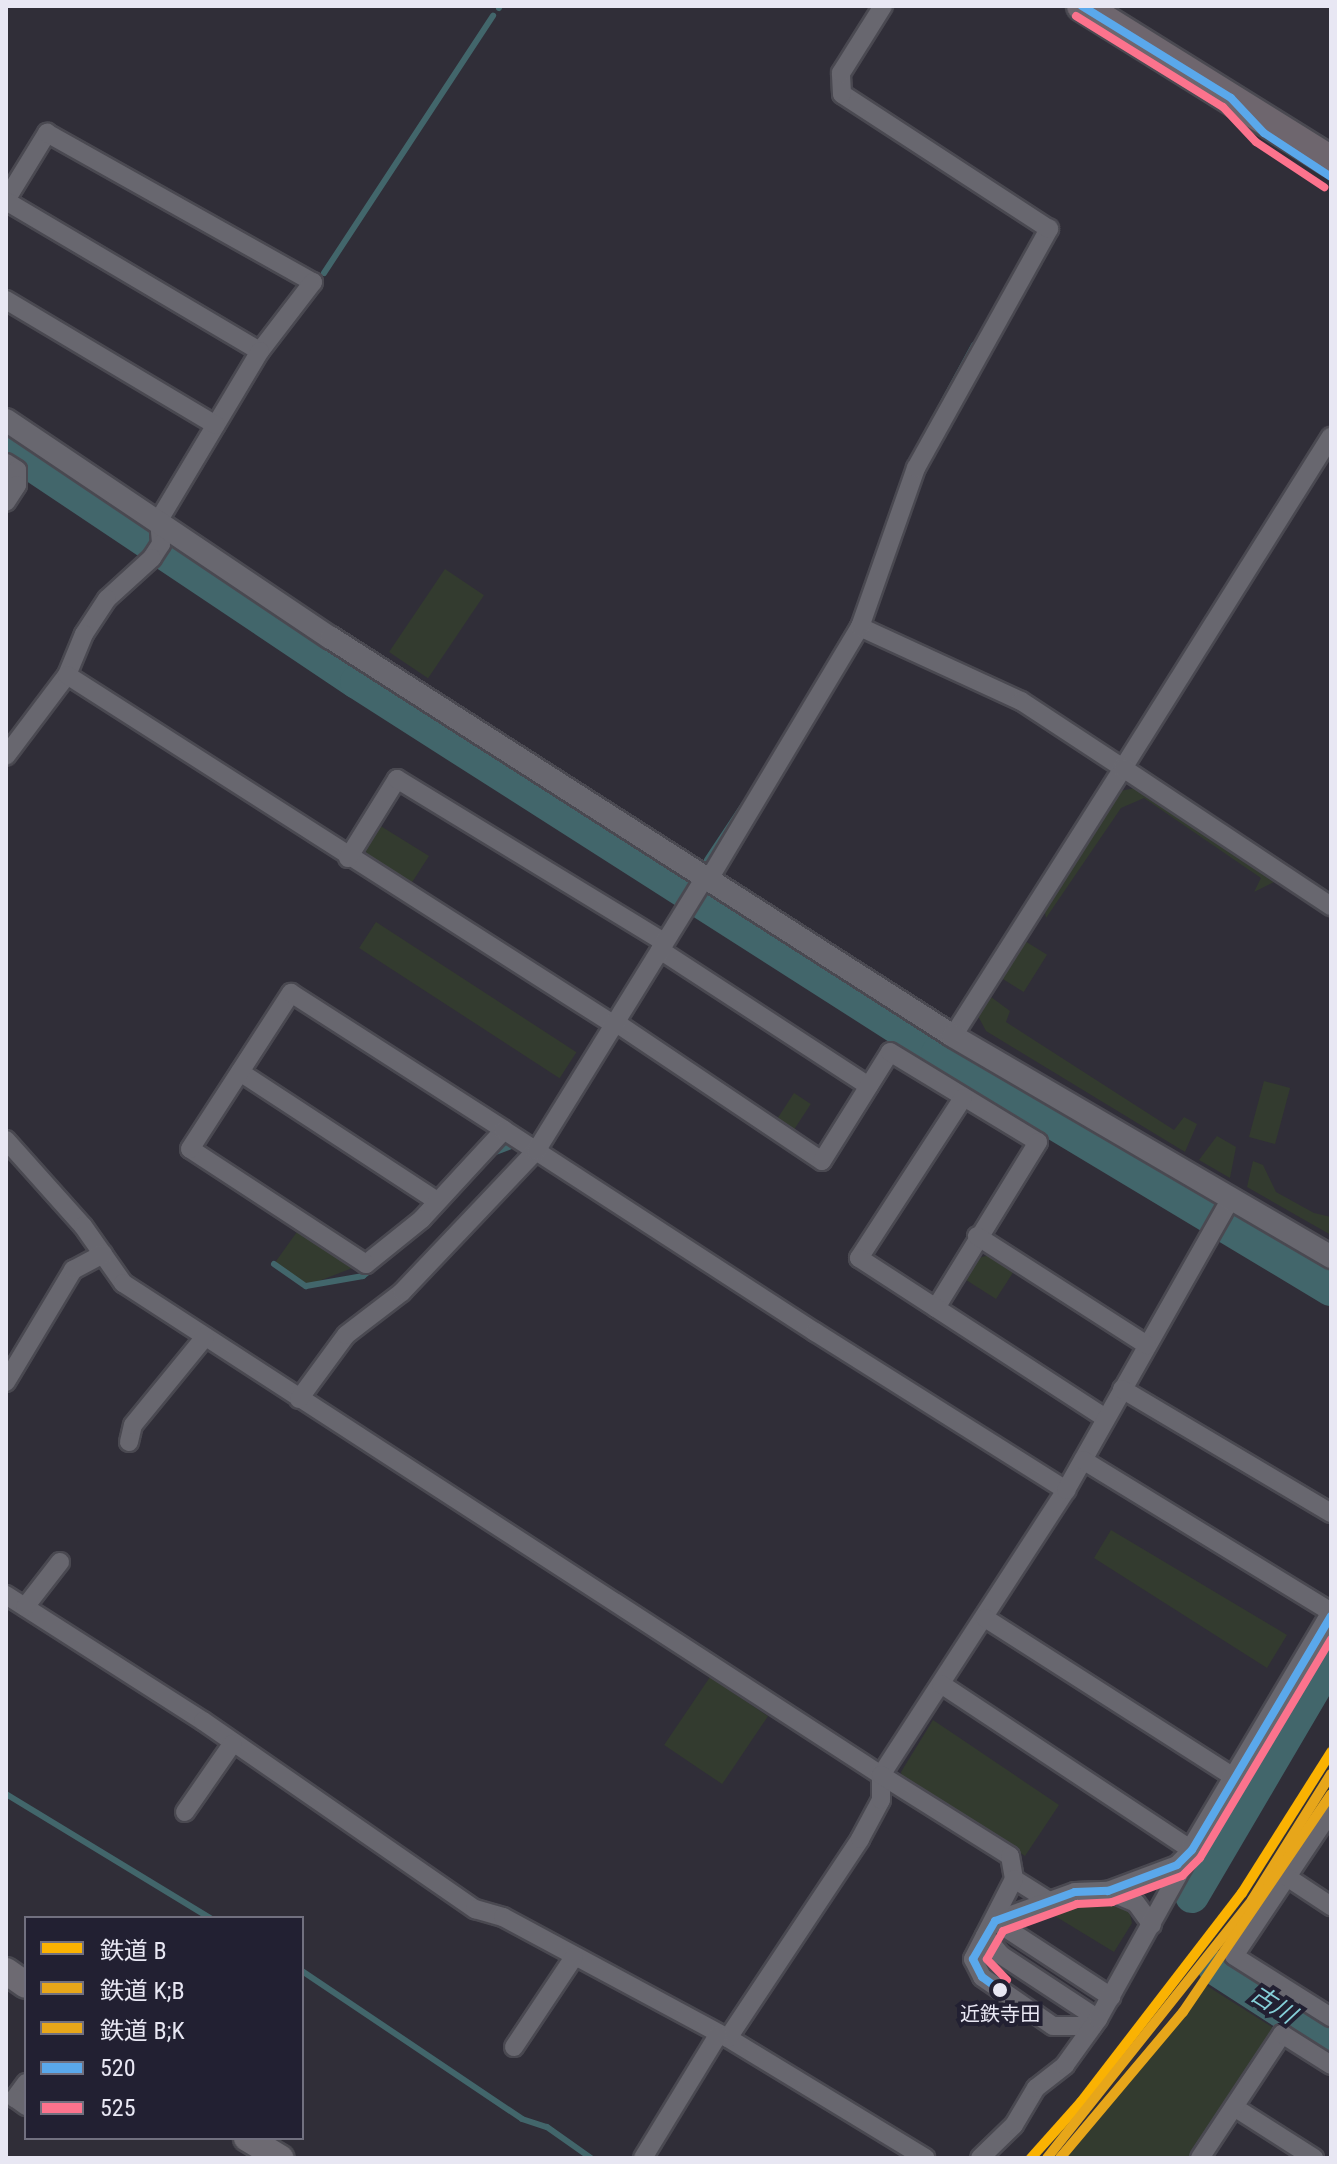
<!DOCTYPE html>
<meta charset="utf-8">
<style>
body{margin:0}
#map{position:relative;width:1337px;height:2164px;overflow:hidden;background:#302e38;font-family:"Roboto Condensed","Noto Sans JP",sans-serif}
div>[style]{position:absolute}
.green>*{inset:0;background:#333b2f;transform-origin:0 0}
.stream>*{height:6px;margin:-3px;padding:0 3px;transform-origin:3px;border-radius:3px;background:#42666b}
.river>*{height:34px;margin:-17px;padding:0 17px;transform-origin:17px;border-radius:17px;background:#42666b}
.roads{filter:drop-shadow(2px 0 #4a4951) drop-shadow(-2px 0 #4a4951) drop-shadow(0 2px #4a4951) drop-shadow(0 -2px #4a4951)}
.minor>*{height:18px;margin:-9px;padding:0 9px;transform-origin:9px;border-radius:9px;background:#68676f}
.tertiary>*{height:22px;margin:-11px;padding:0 11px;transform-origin:11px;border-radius:11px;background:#68676f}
.secondary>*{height:26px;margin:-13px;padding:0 13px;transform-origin:13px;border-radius:13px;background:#6d6a72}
.trunk>*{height:30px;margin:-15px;padding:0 15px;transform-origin:15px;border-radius:15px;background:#6e666e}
.bus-1>*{height:8px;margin:-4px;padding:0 4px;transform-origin:4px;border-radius:4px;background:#5aa8eb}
.bus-2>*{height:8px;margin:-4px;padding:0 4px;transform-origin:4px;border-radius:4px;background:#fc738d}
.rail-1>*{height:10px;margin:-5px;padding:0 5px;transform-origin:5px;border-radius:5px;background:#fab202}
.rail-2>*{height:10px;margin:-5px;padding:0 5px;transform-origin:5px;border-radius:5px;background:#e7a61a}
.rail-3>*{height:10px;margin:-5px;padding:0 5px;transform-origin:5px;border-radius:5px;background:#e7a61a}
.dots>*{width:22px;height:22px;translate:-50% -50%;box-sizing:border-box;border:4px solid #222032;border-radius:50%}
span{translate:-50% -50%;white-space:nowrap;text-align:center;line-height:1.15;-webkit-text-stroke:8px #222032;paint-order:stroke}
.bus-label{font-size:20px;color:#e8e7f3}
.water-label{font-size:24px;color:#85cfd8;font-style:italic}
.frame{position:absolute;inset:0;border:8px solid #e8e7f3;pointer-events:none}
.legend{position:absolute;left:24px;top:1916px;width:280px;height:224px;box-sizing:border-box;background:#222032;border:2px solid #71707f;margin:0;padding:10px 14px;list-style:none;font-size:24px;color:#e8e7f3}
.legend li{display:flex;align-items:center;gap:16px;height:40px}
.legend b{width:40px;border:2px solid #71707f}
</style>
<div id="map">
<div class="green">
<i style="left:445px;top:569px;width:47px;height:100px;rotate:34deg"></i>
<i style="clip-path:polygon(1135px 788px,1274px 882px,1254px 892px,1261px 878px,1144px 798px,1121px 808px,1046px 918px,1044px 908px,1120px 791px)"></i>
<i style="clip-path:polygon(379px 825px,429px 856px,409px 887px,369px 860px,365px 848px)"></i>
<i style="left:376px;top:922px;width:239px;height:31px;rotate:33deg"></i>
<i style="left:1025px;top:941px;width:26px;height:44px;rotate:32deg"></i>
<i style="clip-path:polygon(991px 997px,1010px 1011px,1006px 1022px,1174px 1130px,1184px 1117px,1197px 1124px,1185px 1152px,986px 1031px,978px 1016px)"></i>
<i style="left:1264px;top:1081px;width:27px;height:58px;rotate:15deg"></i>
<i style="left:794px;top:1093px;width:20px;height:36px;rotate:33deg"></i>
<i style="clip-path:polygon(1217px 1136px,1236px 1147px,1230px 1178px,1199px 1160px)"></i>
<i style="clip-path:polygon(1253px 1161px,1263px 1165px,1276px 1192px,1314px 1213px,1331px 1217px,1331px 1235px,1247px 1187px)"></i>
<i style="clip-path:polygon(299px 1229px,355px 1267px,306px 1286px,274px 1264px)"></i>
<i style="clip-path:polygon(989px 1255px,1014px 1271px,996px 1299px,963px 1278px,975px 1259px)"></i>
<i style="clip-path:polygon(1111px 1530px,1287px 1635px,1267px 1668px,1094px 1558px)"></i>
<i style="left:710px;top:1677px;width:70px;height:82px;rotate:34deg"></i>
<i style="clip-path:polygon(933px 1720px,1059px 1805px,1025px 1856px,902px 1779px,901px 1772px)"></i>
<i style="clip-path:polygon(1113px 1900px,1129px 1910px,1132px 1923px,1114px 1952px,1050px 1913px)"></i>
<i style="clip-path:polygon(1204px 1984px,1275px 2029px,1188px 2158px,1059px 2158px)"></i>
</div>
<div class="stream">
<i style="left:499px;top:8px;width:2px;rotate:-63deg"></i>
<i style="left:324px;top:273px;width:308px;rotate:-56.7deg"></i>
<i style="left:907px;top:469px;width:141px;rotate:-61.6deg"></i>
<i style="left:707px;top:860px;width:67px;rotate:-56.5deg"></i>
<i style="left:493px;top:1153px;width:19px;rotate:-21deg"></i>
<i style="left:274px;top:1264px;width:39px;rotate:35deg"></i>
<i style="left:306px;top:1286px;width:58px;rotate:-10deg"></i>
<i style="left:363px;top:1276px;width:11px;rotate:-38deg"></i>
<i style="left:6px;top:1794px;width:239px;rotate:31.3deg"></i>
<i style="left:302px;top:1971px;width:265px;rotate:33.9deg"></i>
<i style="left:522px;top:2119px;width:26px;rotate:18deg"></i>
<i style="left:547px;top:2127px;width:54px;rotate:35.2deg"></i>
</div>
<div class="river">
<i style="left:6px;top:447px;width:422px;rotate:33.8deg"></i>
<i style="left:357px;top:682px;width:689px;rotate:32.56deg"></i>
<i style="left:938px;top:1053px;width:458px;rotate:31deg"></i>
<i style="left:1192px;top:1896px;width:275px;rotate:-59.6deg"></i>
<i style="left:1215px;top:1968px;width:138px;rotate:32.9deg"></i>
</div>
<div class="roads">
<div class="minor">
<i style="left:6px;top:200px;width:79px;rotate:-58.5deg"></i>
<i style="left:47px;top:133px;width:305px;rotate:29.3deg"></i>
<i style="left:313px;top:282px;width:87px;rotate:127.5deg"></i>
<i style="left:6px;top:201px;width:295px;rotate:30.6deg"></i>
<i style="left:260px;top:351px;width:197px;rotate:120.9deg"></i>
<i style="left:159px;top:520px;width:24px;rotate:85deg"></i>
<i style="left:161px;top:544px;width:17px;rotate:123deg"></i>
<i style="left:152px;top:558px;width:61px;rotate:137.7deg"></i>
<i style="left:107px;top:599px;width:42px;rotate:123.3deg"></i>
<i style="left:84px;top:634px;width:44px;rotate:112.5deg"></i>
<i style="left:67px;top:675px;width:101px;rotate:127deg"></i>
<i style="left:6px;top:300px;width:244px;rotate:30.8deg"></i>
<i style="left:6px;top:463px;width:13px;rotate:32deg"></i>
<i style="left:17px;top:470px;width:15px;rotate:90deg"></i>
<i style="left:17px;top:485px;width:20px;rotate:123deg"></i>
<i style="left:860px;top:627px;width:177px;rotate:24.7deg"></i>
<i style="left:1021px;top:701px;width:122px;rotate:33.3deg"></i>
<i style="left:1123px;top:768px;width:391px;rotate:-57.9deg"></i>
<i style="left:67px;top:675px;width:648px;rotate:32.59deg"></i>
<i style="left:348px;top:858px;width:93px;rotate:-58.2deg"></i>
<i style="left:397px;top:779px;width:313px;rotate:31.4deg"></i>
<i style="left:709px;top:879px;width:294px;rotate:-59.1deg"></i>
<i style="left:860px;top:627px;width:169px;rotate:-70.6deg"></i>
<i style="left:916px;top:468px;width:274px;rotate:-60.9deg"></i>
<i style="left:1049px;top:229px;width:247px;rotate:-146.9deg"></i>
<i style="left:842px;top:94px;width:21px;rotate:-93deg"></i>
<i style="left:841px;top:73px;width:79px;rotate:-57.9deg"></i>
<i style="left:660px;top:950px;width:249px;rotate:33.1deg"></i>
<i style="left:615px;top:1022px;width:249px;rotate:33.9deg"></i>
<i style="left:822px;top:1161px;width:128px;rotate:-58deg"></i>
<i style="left:890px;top:1052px;width:173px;rotate:31.3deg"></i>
<i style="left:1038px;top:1142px;width:195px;rotate:121.6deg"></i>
<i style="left:953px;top:1036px;width:317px;rotate:-57.6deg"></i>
<i style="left:1123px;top:768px;width:250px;rotate:33.6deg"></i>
<i style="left:240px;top:1072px;width:235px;rotate:33.2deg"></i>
<i style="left:963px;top:1098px;width:191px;rotate:123deg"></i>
<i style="left:859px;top:1258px;width:293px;rotate:33deg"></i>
<i style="left:504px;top:1130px;width:121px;rotate:132.7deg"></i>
<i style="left:422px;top:1219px;width:72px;rotate:141.2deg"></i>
<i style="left:366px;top:1264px;width:210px;rotate:-146.8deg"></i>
<i style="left:190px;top:1149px;width:186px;rotate:-57.1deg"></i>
<i style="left:291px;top:993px;width:253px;rotate:32.7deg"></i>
<i style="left:504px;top:1130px;width:371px;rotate:33deg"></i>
<i style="left:815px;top:1332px;width:297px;rotate:32.2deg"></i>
<i style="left:6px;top:1140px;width:115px;rotate:48.2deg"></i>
<i style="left:83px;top:1226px;width:70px;rotate:54.9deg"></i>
<i style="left:123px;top:1283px;width:904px;rotate:32.99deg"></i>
<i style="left:881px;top:1775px;width:340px;rotate:-57deg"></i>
<i style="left:1066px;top:1490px;width:333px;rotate:-60.5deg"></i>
<i style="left:977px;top:1236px;width:202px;rotate:32.7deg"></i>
<i style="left:6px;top:1382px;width:131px;rotate:-59.1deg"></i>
<i style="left:73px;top:1270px;width:34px;rotate:-28deg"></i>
<i style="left:1122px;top:1389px;width:243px;rotate:30.7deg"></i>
<i style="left:299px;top:1399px;width:79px;rotate:-53.7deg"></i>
<i style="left:346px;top:1335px;width:71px;rotate:-37.5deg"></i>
<i style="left:402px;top:1292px;width:195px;rotate:-46.5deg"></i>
<i style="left:536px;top:1151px;width:322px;rotate:-58.3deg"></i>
<i style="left:129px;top:1442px;width:17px;rotate:-77deg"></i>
<i style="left:133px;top:1425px;width:114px;rotate:-50.7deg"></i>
<i style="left:1083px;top:1460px;width:291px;rotate:31.5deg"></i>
<i style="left:6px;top:1595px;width:234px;rotate:32.6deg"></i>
<i style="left:203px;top:1721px;width:331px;rotate:34.7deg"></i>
<i style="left:475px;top:1909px;width:29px;rotate:16deg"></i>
<i style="left:503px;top:1917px;width:255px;rotate:28.3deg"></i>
<i style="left:728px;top:2038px;width:231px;rotate:31.3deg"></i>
<i style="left:25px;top:1607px;width:57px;rotate:-52.1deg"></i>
<i style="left:985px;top:1618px;width:297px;rotate:32.6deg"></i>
<i style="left:941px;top:1684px;width:301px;rotate:33.5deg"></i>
<i style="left:1331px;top:1811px;width:174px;rotate:123.8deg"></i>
<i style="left:1234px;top:1956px;width:115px;rotate:32.2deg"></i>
<i style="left:185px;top:1812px;width:83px;rotate:-55.3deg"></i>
<i style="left:1287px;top:1877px;width:53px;rotate:33.4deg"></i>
<i style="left:1014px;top:1879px;width:41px;rotate:32.2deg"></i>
<i style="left:1108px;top:1891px;width:30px;rotate:23deg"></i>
<i style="left:1136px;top:1903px;width:27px;rotate:54deg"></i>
<i style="left:995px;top:1921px;width:85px;rotate:-19.9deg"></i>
<i style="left:1075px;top:1892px;width:33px;rotate:-2deg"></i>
<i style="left:1108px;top:1891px;width:74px;rotate:-20.6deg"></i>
<i style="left:1177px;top:1865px;width:17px;rotate:-45deg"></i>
<i style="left:995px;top:1921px;width:139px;rotate:33.2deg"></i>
<i style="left:985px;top:1936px;width:25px;rotate:50deg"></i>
<i style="left:1001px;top:1955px;width:116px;rotate:33.4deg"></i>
<i style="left:728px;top:2038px;width:239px;rotate:-56.4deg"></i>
<i style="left:860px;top:1839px;width:44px;rotate:-61.7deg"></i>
<i style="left:881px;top:1800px;width:25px;rotate:-90deg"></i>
<i style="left:881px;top:1775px;width:152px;rotate:32.1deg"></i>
<i style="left:1010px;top:1856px;width:23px;rotate:80deg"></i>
<i style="left:1014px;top:1879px;width:90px;rotate:117.1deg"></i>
<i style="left:973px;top:1959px;width:20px;rotate:63deg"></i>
<i style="left:982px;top:1977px;width:86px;rotate:34.6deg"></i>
<i style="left:1053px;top:2026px;width:40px"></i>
<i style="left:514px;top:2047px;width:108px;rotate:-56.3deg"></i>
<i style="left:26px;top:2083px;width:19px;rotate:126deg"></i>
<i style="left:15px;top:2098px;width:14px;rotate:36deg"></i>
<i style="left:1234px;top:2107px;width:95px;rotate:32.5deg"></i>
<i style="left:643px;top:2158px;width:144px;rotate:-58.6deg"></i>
<i style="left:980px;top:2158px;width:47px;rotate:-44.1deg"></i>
<i style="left:1014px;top:2125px;width:43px;rotate:-59.3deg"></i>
<i style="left:1036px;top:2088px;width:37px;rotate:-38deg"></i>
<i style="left:1065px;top:2065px;width:57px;rotate:-54.3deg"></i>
<i style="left:1098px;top:2019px;width:193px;rotate:-60.9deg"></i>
<i style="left:1200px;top:2158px;width:149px;rotate:-56.5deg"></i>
<i style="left:1282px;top:2034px;width:58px;rotate:32.3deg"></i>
</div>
<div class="tertiary">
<i style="left:6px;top:420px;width:391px;rotate:33.9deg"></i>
<i style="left:331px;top:638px;width:738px;rotate:32.61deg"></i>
<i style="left:953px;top:1036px;width:438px;rotate:30.3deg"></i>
<i style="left:1192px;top:1850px;width:272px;rotate:-59.3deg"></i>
</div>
<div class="secondary">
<i style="left:6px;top:1971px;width:24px;rotate:35deg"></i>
<i style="left:247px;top:2138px;width:39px;rotate:31deg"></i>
</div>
<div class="trunk">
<i style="left:1082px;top:6px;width:293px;rotate:31.9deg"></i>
</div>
</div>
<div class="bus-1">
<i style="left:1082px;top:6px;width:175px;rotate:31.7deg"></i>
<i style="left:1231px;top:98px;width:48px;rotate:46.7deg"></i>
<i style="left:1264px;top:133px;width:80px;rotate:33.3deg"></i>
<i style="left:1000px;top:1990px;width:22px;rotate:-144deg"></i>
<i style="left:982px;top:1977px;width:20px;rotate:-117deg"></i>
<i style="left:973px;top:1959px;width:44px;rotate:-59.9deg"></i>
<i style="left:995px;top:1921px;width:85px;rotate:-19.9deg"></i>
<i style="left:1075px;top:1892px;width:33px;rotate:-2deg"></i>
<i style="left:1108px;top:1891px;width:74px;rotate:-20.6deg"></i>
<i style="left:1177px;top:1865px;width:21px;rotate:-45deg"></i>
<i style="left:1192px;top:1850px;width:272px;rotate:-59.3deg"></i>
</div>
<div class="bus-2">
<i style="left:1076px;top:16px;width:173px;rotate:31.8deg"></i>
<i style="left:1223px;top:107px;width:48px;rotate:46.7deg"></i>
<i style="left:1256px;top:142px;width:82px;rotate:33.5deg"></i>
<i style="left:1007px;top:1980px;width:29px;rotate:-134deg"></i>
<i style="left:987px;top:1959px;width:32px;rotate:-60deg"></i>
<i style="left:1003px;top:1931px;width:79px;rotate:-20deg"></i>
<i style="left:1077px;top:1904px;width:35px;rotate:-3deg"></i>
<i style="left:1112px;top:1902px;width:75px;rotate:-20.4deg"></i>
<i style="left:1182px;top:1876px;width:25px;rotate:-45deg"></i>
<i style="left:1200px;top:1858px;width:255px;rotate:-59.1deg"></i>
</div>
<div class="rail-1">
<i style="left:1031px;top:2158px;width:75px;rotate:-48.2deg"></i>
<i style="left:1081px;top:2102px;width:264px;rotate:-52.4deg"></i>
<i style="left:1242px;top:1893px;width:167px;rotate:-57.7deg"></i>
</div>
<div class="rail-2">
<i style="left:1047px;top:2158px;width:330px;rotate:-51.5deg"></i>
<i style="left:1252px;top:1900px;width:149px;rotate:-57.9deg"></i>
</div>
<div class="rail-3">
<i style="left:1060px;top:2158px;width:191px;rotate:-49.9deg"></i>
<i style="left:1183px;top:2012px;width:263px;rotate:-55.8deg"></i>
</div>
<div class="dots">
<i style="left:1000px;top:1990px;background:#e8e7f3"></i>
</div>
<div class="bus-label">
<span style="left:1000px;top:2014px">近鉄寺田</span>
</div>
<div class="water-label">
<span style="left:1273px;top:2005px;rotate:33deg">古川</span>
</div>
<div class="frame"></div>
<ul class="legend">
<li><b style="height:10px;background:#fab202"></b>鉄道 B</li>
<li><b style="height:10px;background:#e7a61a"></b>鉄道 K;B</li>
<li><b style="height:10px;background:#e7a61a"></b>鉄道 B;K</li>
<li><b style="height:10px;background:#5aa8eb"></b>520</li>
<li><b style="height:10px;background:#fc738d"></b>525</li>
</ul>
</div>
